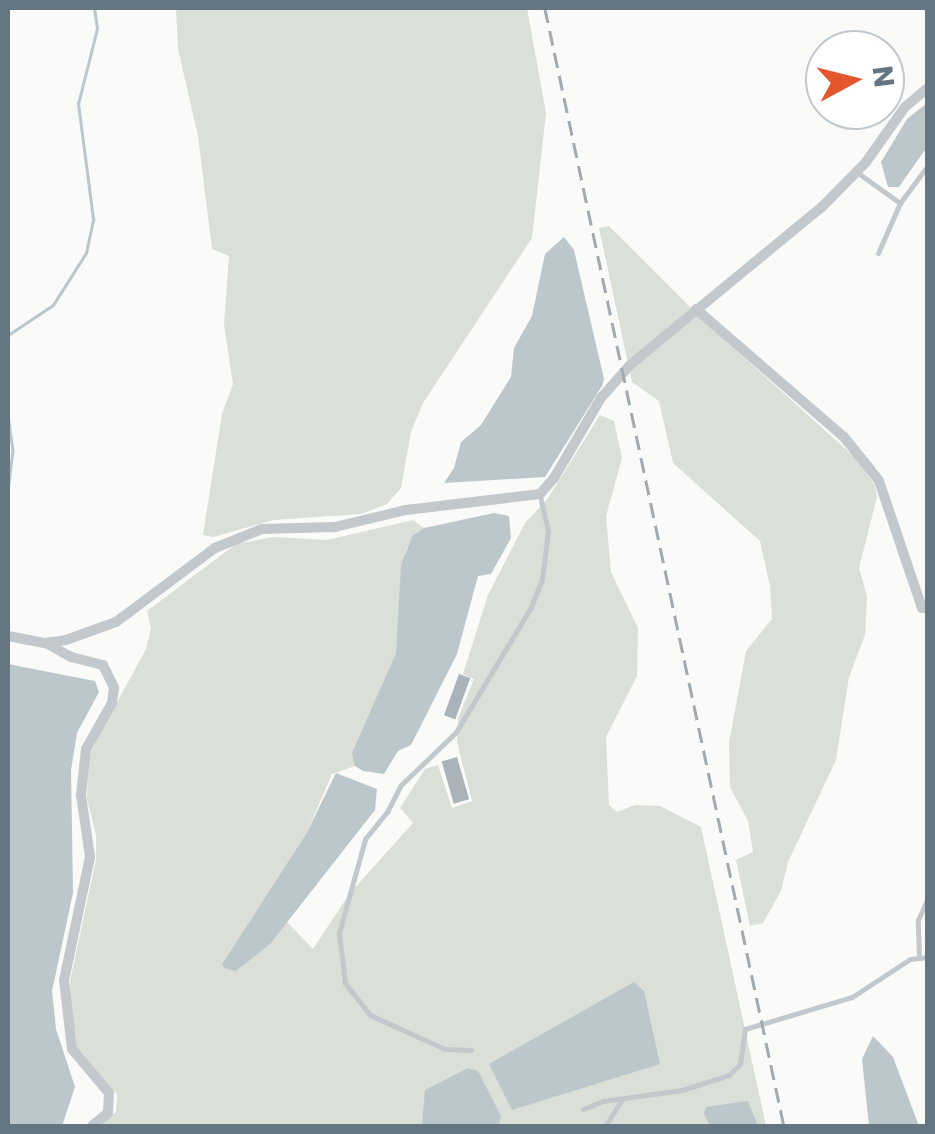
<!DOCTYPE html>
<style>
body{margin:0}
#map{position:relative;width:935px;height:1134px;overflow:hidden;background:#fafaf8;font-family:Poppins,sans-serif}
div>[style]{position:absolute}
.green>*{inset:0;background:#dadfd7}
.water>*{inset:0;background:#bbc7cb}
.stream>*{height:2.5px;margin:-1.25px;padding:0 1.25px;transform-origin:1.25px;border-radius:1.25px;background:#bbc7cb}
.building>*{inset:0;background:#aab3b9;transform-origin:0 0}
.lane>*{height:5px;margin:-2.5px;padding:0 2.5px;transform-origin:2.5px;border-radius:2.5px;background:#c3c8cc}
.street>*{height:10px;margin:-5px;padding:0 5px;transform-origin:5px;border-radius:5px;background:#c3c8cc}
.rail>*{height:2.5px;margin-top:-1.25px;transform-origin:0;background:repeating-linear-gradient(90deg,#a2aab0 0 15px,transparent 0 23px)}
span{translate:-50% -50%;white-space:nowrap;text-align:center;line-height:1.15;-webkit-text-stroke:10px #fff;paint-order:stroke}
.frame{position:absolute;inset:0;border:10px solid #657683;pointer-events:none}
.north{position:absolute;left:805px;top:30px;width:100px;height:100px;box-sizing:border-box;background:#fff;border:2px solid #c1c8cd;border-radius:50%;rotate:83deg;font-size:28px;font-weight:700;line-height:40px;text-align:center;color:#657683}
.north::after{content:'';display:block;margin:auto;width:35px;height:45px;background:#e4572e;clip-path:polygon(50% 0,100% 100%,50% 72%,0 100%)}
</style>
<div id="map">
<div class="green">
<i style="clip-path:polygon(176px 8px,527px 8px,546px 113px,532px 238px,423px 403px,411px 432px,401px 488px,387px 504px,361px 514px,274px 520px,213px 537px,203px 535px,222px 414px,233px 384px,224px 325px,229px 256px,212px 249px,198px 136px,178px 49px)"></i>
<i style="clip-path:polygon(609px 226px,711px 328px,859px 461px,875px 486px,877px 497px,859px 568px,867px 596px,865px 635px,849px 677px,836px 760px,788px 862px,781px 891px,763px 923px,750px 926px,736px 860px,753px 852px,748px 821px,730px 787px,729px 743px,746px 651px,772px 619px,770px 586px,760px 541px,673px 463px,659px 401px,632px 382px,599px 228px)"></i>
<i style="clip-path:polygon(600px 415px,614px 421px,622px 458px,606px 516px,611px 572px,638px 628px,637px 676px,606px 737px,609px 805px,617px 812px,635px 805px,660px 806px,701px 827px,766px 1126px,100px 1126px,116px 1112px,117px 1095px,76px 1046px,71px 1009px,70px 981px,96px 860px,96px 835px,87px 799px,89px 754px,146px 649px,151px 629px,147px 611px,236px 544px,273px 537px,327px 540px,413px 520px,424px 528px,412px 536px,405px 553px,396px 653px,357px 744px,355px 766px,332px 774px,306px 834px,222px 964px,239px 969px,287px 922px,313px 949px,350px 893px,413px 823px,400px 808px,425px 769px,438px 765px,452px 808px,472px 801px,457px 742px,458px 718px,474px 679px,463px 674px,488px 595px,525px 523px,548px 498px)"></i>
</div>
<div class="water">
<i style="clip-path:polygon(927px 103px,927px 147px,899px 187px,888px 187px,881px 162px,907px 119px)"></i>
<i style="clip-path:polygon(564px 237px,574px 250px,604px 379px,602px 386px,545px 477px,444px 483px,454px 468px,461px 442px,481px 425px,511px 377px,514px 348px,532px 316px,545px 254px)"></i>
<i style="clip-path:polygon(494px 513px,509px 516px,511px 538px,491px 574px,478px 576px,457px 654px,411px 745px,398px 751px,384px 774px,363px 771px,355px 766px,352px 753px,396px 653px,401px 565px,412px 536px,424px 528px)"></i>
<i style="clip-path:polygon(8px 664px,95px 681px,99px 692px,77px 733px,71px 770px,73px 893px,52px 991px,56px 1029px,75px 1087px,62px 1126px,8px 1126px)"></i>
<i style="clip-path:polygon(336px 773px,377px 789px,375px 810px,270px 944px,236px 971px,224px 968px,222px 964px,306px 834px)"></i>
<i style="clip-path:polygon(634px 982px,644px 991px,660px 1064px,512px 1110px,489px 1064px)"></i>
<i style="clip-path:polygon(873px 1036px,893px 1057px,919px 1126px,869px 1126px,862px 1059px)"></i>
<i style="clip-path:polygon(468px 1068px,478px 1071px,501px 1116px,499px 1125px,422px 1126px,425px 1090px)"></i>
<i style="clip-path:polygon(748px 1101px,758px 1126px,710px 1126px,704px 1114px,706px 1107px)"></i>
</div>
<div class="stream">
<i style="left:8px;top:335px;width:54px;rotate:-33.7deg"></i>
<i style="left:53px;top:305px;width:62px;rotate:-57.6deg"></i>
<i style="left:86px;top:253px;width:35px;rotate:-78deg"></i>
<i style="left:93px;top:219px;width:116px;rotate:-97.4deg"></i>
<i style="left:78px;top:104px;width:77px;rotate:-75.8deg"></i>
<i style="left:97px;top:29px;width:21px;rotate:-98deg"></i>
<i style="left:8px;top:415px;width:35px;rotate:82deg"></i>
<i style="left:13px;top:450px;width:42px;rotate:96.8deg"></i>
</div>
<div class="building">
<i style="left:459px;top:674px;width:12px;height:44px;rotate:20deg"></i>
<i style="left:457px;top:757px;width:44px;height:16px;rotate:74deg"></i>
</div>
<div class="lane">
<i style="left:858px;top:173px;width:52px;rotate:35.5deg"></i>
<i style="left:878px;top:253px;width:55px;rotate:-66.3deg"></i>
<i style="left:900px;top:203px;width:47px;rotate:-53.6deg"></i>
<i style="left:919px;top:956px;width:36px;rotate:-92deg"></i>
<i style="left:918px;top:920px;width:24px;rotate:-66deg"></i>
<i style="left:471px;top:1050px;width:26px;rotate:-178deg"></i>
<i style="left:445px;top:1049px;width:82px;rotate:-155.6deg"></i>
<i style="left:370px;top:1015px;width:41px;rotate:-128deg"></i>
<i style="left:345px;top:983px;width:50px;rotate:-96.8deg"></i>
<i style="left:339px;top:933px;width:98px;rotate:-74.5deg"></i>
<i style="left:365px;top:839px;width:35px;rotate:-51deg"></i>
<i style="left:387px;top:812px;width:30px;rotate:-63deg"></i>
<i style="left:401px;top:785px;width:76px;rotate:-43.9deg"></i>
<i style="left:456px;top:732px;width:144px;rotate:-59deg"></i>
<i style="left:530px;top:609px;width:31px;rotate:-68deg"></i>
<i style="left:542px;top:580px;width:49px;rotate:-83deg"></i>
<i style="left:548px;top:531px;width:35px;rotate:-103deg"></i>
<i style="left:583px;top:1109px;width:22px;rotate:-22deg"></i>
<i style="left:603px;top:1101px;width:80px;rotate:-7.9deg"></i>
<i style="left:682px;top:1090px;width:49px;rotate:-17.7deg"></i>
<i style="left:729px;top:1075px;width:16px;rotate:-45deg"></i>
<i style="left:740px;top:1064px;width:35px;rotate:-82deg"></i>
<i style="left:745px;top:1029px;width:112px;rotate:-16.7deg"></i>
<i style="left:852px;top:997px;width:69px;rotate:-33.2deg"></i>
<i style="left:910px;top:959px;width:18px;rotate:-6deg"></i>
<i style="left:605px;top:1126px;width:31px;rotate:-57deg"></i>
</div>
<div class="street">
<i style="left:696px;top:309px;width:196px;rotate:40.9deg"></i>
<i style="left:844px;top:437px;width:40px;rotate:51deg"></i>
<i style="left:869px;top:468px;width:16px;rotate:52deg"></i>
<i style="left:879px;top:481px;width:134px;rotate:71.3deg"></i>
<i style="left:922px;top:608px;width:6px"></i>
<i style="left:8px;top:636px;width:38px;rotate:11deg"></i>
<i style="left:45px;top:643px;width:21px;rotate:-8deg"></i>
<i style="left:66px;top:640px;width:53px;rotate:-19.8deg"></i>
<i style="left:116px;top:622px;width:124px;rotate:-36.8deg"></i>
<i style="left:215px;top:548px;width:51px;rotate:-22deg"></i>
<i style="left:262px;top:529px;width:73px;rotate:-1.6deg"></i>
<i style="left:335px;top:527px;width:73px;rotate:-13.5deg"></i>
<i style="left:406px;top:510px;width:135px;rotate:-6.8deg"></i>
<i style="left:540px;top:494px;width:21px;rotate:-49deg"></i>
<i style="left:554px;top:478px;width:93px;rotate:-59.6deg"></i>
<i style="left:601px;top:398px;width:44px;rotate:-48.7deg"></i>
<i style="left:630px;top:365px;width:249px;rotate:-39.5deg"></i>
<i style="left:822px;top:207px;width:63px;rotate:-45.6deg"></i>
<i style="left:866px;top:162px;width:67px;rotate:-54.7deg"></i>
<i style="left:905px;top:107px;width:30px;rotate:-40deg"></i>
<i style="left:46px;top:643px;width:29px;rotate:29deg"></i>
<i style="left:71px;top:657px;width:33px;rotate:14deg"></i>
<i style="left:103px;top:665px;width:25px;rotate:64deg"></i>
<i style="left:114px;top:688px;width:15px;rotate:98deg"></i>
<i style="left:112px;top:703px;width:53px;rotate:119.5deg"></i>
<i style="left:86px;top:749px;width:46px;rotate:96.2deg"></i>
<i style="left:81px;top:795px;width:63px;rotate:81.7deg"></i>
<i style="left:90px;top:857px;width:126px;rotate:101.9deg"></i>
<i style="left:64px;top:980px;width:69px;rotate:83.4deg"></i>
<i style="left:72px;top:1049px;width:57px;rotate:49.9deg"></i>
<i style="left:109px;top:1093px;width:20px;rotate:93deg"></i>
<i style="left:108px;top:1113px;width:21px;rotate:141deg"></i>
</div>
<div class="rail">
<i style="left:545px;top:8px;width:1143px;rotate:77.93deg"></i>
</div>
<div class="frame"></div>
<div class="north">N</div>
</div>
